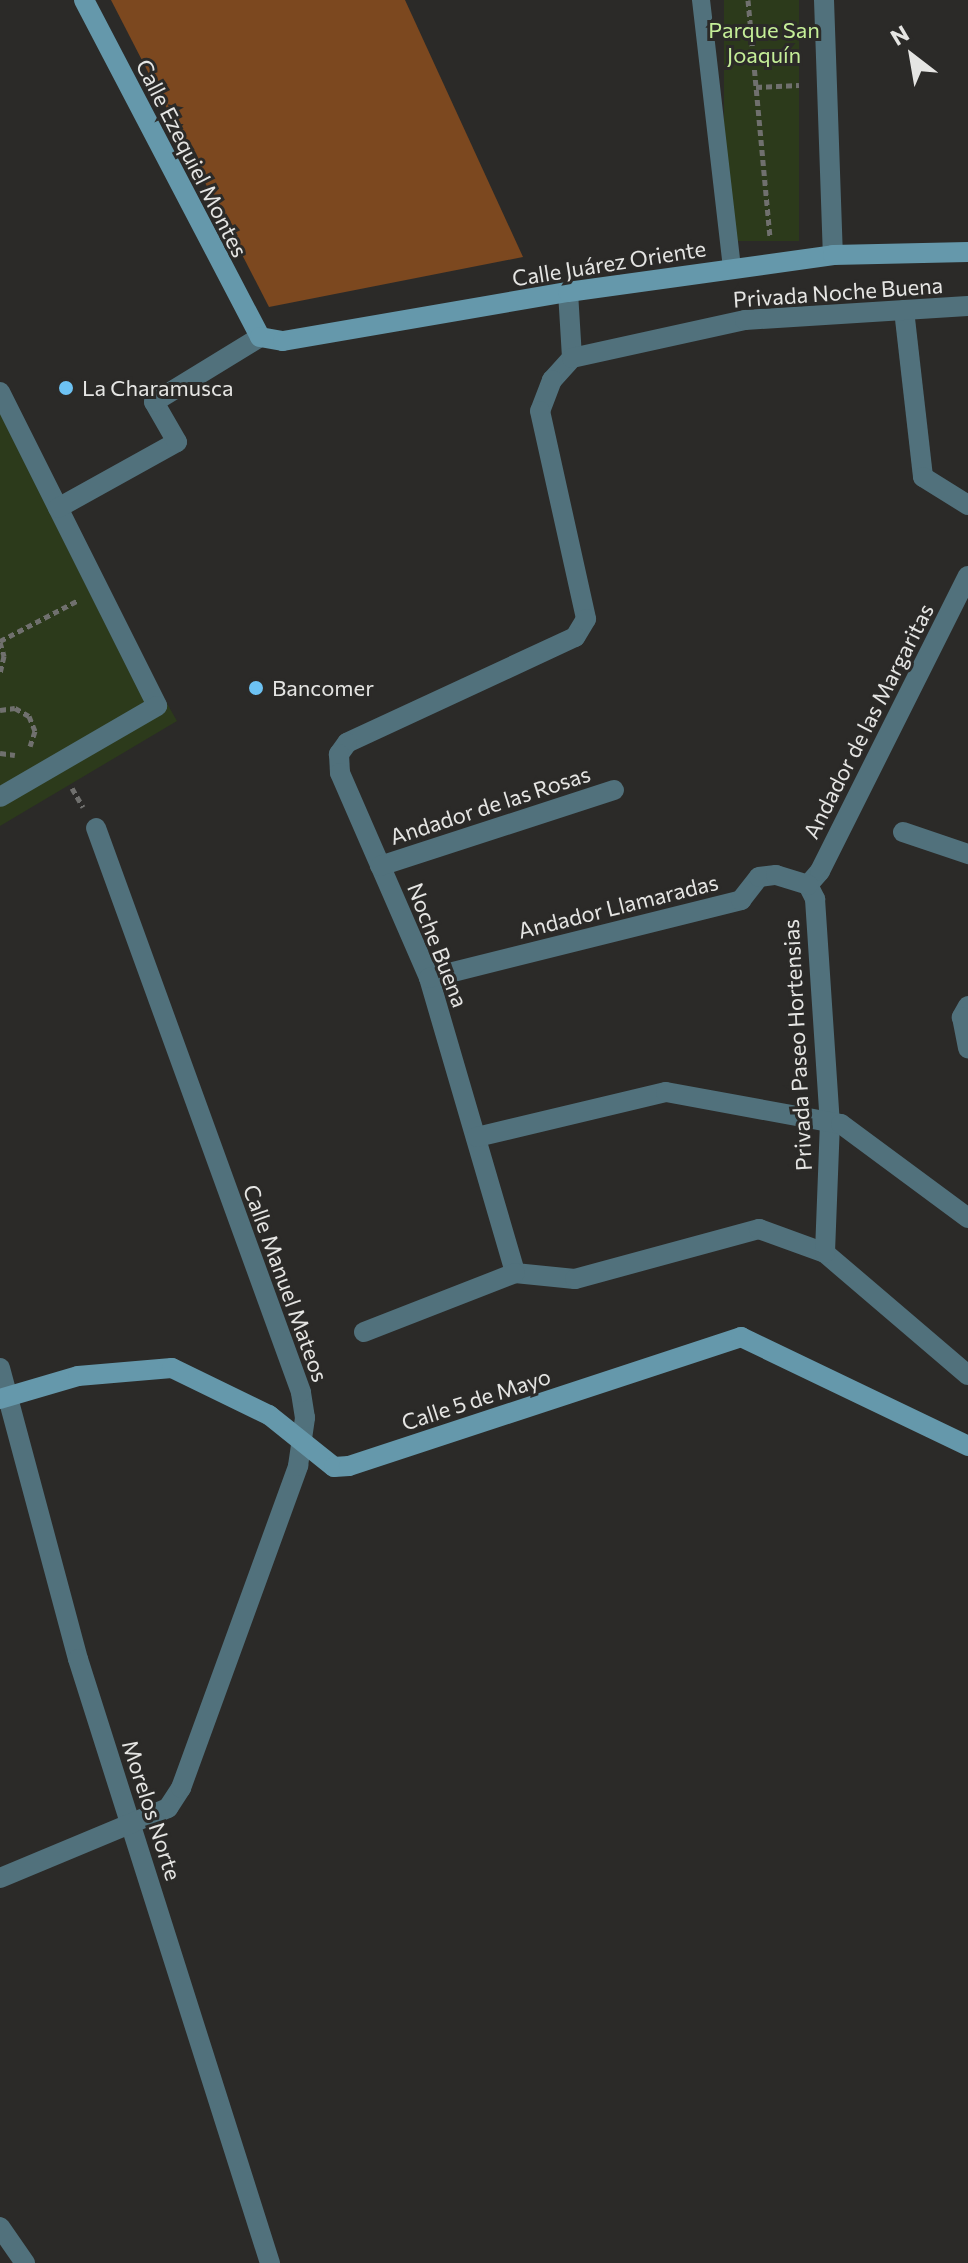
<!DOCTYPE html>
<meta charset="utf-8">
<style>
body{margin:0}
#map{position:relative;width:968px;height:2263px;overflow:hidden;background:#2b2a28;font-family:Commissioner,sans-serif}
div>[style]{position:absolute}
.green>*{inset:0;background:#2c3a1b;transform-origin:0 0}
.building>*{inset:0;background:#7c481f}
.path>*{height:5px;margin-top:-2.5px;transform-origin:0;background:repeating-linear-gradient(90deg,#70706e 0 6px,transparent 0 10px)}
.lane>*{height:18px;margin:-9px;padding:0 9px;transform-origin:9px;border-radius:9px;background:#51717c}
.street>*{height:20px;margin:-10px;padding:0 10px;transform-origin:10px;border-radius:10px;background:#51717c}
.secondary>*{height:20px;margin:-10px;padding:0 10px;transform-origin:10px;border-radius:10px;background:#6598ab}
.dots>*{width:22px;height:22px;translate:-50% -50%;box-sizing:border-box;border:4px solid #2b2a28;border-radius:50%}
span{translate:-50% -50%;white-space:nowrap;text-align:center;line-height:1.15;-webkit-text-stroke:6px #2b2a28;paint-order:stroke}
.park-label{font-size:22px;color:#c5ee98}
.street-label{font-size:22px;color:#e5e5e3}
.poi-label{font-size:22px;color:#e5e5e3}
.left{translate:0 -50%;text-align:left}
.north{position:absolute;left:872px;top:16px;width:80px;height:80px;-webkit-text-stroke:6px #2b2a28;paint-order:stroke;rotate:329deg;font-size:22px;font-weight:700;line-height:32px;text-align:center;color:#e5e5e3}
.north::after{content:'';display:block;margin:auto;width:28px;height:36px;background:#e5e5e3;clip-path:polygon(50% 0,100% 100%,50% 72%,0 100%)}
</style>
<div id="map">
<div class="green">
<i style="left:724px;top:0;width:75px;height:241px"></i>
<i style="clip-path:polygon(0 409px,177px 721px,0 826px)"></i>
</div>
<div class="building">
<i style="clip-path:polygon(111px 0,405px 0,523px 257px,269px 307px)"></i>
</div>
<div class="path">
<i style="left:748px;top:0;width:239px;rotate:84.7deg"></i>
<i style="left:756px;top:87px;width:43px;rotate:-2.7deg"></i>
<i style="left:0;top:641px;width:87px;rotate:-27.5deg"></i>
<i style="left:0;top:642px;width:15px;rotate:74deg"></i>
<i style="left:4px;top:656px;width:18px;rotate:103deg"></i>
<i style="left:0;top:710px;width:15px;rotate:-8deg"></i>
<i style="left:15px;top:708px;width:16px;rotate:30deg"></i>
<i style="left:29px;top:716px;width:16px;rotate:68deg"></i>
<i style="left:35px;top:731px;width:16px;rotate:108deg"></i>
<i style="left:0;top:753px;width:15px;rotate:8deg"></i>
<i style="left:72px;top:788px;width:22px;rotate:60deg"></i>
</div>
<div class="lane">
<i style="left:701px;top:0;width:271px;rotate:83.4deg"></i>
</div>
<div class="street">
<i style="left:824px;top:0;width:255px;rotate:88deg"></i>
<i style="left:568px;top:292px;width:66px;rotate:86.5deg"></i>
<i style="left:572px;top:358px;width:30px;rotate:132deg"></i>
<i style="left:552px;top:380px;width:33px;rotate:111deg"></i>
<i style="left:540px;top:411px;width:213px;rotate:77.5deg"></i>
<i style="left:586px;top:619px;width:21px;rotate:121deg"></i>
<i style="left:575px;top:637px;width:251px;rotate:155.1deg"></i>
<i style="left:347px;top:743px;width:14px;rotate:126deg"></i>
<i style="left:339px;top:754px;width:19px;rotate:87deg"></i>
<i style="left:340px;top:773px;width:223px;rotate:66.5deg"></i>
<i style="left:429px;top:978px;width:307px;rotate:73.7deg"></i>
<i style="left:515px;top:1273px;width:60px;rotate:5.7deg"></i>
<i style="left:575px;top:1279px;width:191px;rotate:-15.2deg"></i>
<i style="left:759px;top:1229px;width:70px;rotate:20deg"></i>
<i style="left:825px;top:1253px;width:188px;rotate:40.5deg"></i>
<i style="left:904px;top:310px;width:168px;rotate:83.5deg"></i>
<i style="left:923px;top:477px;width:53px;rotate:31.9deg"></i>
<i style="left:572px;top:358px;width:177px;rotate:-12.4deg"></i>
<i style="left:745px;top:320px;width:223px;rotate:-3.6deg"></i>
<i style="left:0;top:392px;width:351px;rotate:63.4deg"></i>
<i style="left:157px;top:706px;width:181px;rotate:149.9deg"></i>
<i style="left:58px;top:508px;width:136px;rotate:-29deg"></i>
<i style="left:177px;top:442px;width:46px;rotate:-119.9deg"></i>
<i style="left:154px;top:402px;width:124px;rotate:-31.5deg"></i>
<i style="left:903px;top:832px;width:69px;rotate:18.7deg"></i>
<i style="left:380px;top:866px;width:246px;rotate:-18deg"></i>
<i style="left:808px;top:885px;width:16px;rotate:63deg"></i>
<i style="left:815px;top:899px;width:224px;rotate:86.2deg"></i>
<i style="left:830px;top:1122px;width:131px;rotate:92.2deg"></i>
<i style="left:808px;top:885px;width:18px;rotate:-49deg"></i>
<i style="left:820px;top:871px;width:330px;rotate:-63.4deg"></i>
<i style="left:429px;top:978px;width:322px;rotate:-14deg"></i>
<i style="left:741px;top:900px;width:29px;rotate:-52deg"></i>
<i style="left:759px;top:877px;width:17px;rotate:-7deg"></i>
<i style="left:776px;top:875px;width:34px;rotate:17deg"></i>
<i style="left:968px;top:1006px;width:13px;rotate:119deg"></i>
<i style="left:962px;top:1017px;width:32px;rotate:79deg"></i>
<i style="left:477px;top:1137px;width:194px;rotate:-13.4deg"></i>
<i style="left:666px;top:1092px;width:178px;rotate:10.4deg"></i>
<i style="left:841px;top:1124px;width:158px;rotate:36.5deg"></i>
<i style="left:364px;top:1332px;width:162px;rotate:-21.3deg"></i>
<i style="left:0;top:1368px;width:301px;rotate:75deg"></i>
<i style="left:78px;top:1659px;width:634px;rotate:72.37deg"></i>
<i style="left:0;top:1878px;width:182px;rotate:-22.6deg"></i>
<i style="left:168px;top:1808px;width:24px;rotate:-57deg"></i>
<i style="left:181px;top:1788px;width:343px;rotate:-70deg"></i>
<i style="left:298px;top:1466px;width:49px;rotate:-81.7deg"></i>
<i style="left:305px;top:1418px;width:26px;rotate:-99deg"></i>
<i style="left:301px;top:1392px;width:600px;rotate:-109.97deg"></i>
<i style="left:0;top:2227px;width:44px;rotate:55.2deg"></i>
</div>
<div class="secondary">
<i style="left:84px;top:0;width:380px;rotate:62.4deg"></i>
<i style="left:260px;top:337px;width:23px;rotate:10deg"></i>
<i style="left:283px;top:341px;width:289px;rotate:-9.8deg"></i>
<i style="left:568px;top:292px;width:268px;rotate:-7.9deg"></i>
<i style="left:833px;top:255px;width:135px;rotate:-1.3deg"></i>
<i style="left:0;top:1399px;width:81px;rotate:-16.4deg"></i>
<i style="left:78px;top:1376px;width:94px;rotate:-4.9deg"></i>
<i style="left:172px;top:1368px;width:108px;rotate:25.9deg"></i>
<i style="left:269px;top:1415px;width:83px;rotate:38.7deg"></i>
<i style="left:334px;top:1467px;width:15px;rotate:-4deg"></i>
<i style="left:349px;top:1466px;width:413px;rotate:-18.2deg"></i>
<i style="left:741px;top:1337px;width:252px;rotate:25.6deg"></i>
</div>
<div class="dots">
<i style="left:66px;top:388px;background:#6dc2f3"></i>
<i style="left:256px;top:688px;background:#6dc2f3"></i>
</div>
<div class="park-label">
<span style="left:764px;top:42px">Parque San<br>Joaquín</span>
</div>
<div class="street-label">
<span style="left:192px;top:158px;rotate:63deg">Calle Ezequiel Montes</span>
<span style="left:609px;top:263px;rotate:-9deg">Calle Juárez Oriente</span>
<span style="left:838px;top:292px;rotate:-4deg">Privada Noche Buena</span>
<span style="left:868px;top:721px;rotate:-63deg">Andador de las Margaritas</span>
<span style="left:490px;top:805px;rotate:-18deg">Andador de las Rosas</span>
<span style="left:618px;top:906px;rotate:-14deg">Andador Llamaradas</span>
<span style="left:438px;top:945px;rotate:69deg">Noche Buena</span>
<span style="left:797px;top:1045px;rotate:-93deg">Privada Paseo Hortensias</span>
<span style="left:286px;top:1283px;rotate:70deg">Calle Manuel Mateos</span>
<span style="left:476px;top:1399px;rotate:-18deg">Calle 5 de Mayo</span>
<span style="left:152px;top:1810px;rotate:72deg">Morelos Norte</span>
</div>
<div class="poi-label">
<span class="left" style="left:82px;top:388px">La Charamusca</span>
<span class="left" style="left:272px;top:688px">Bancomer</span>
</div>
<div class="north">N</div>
</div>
